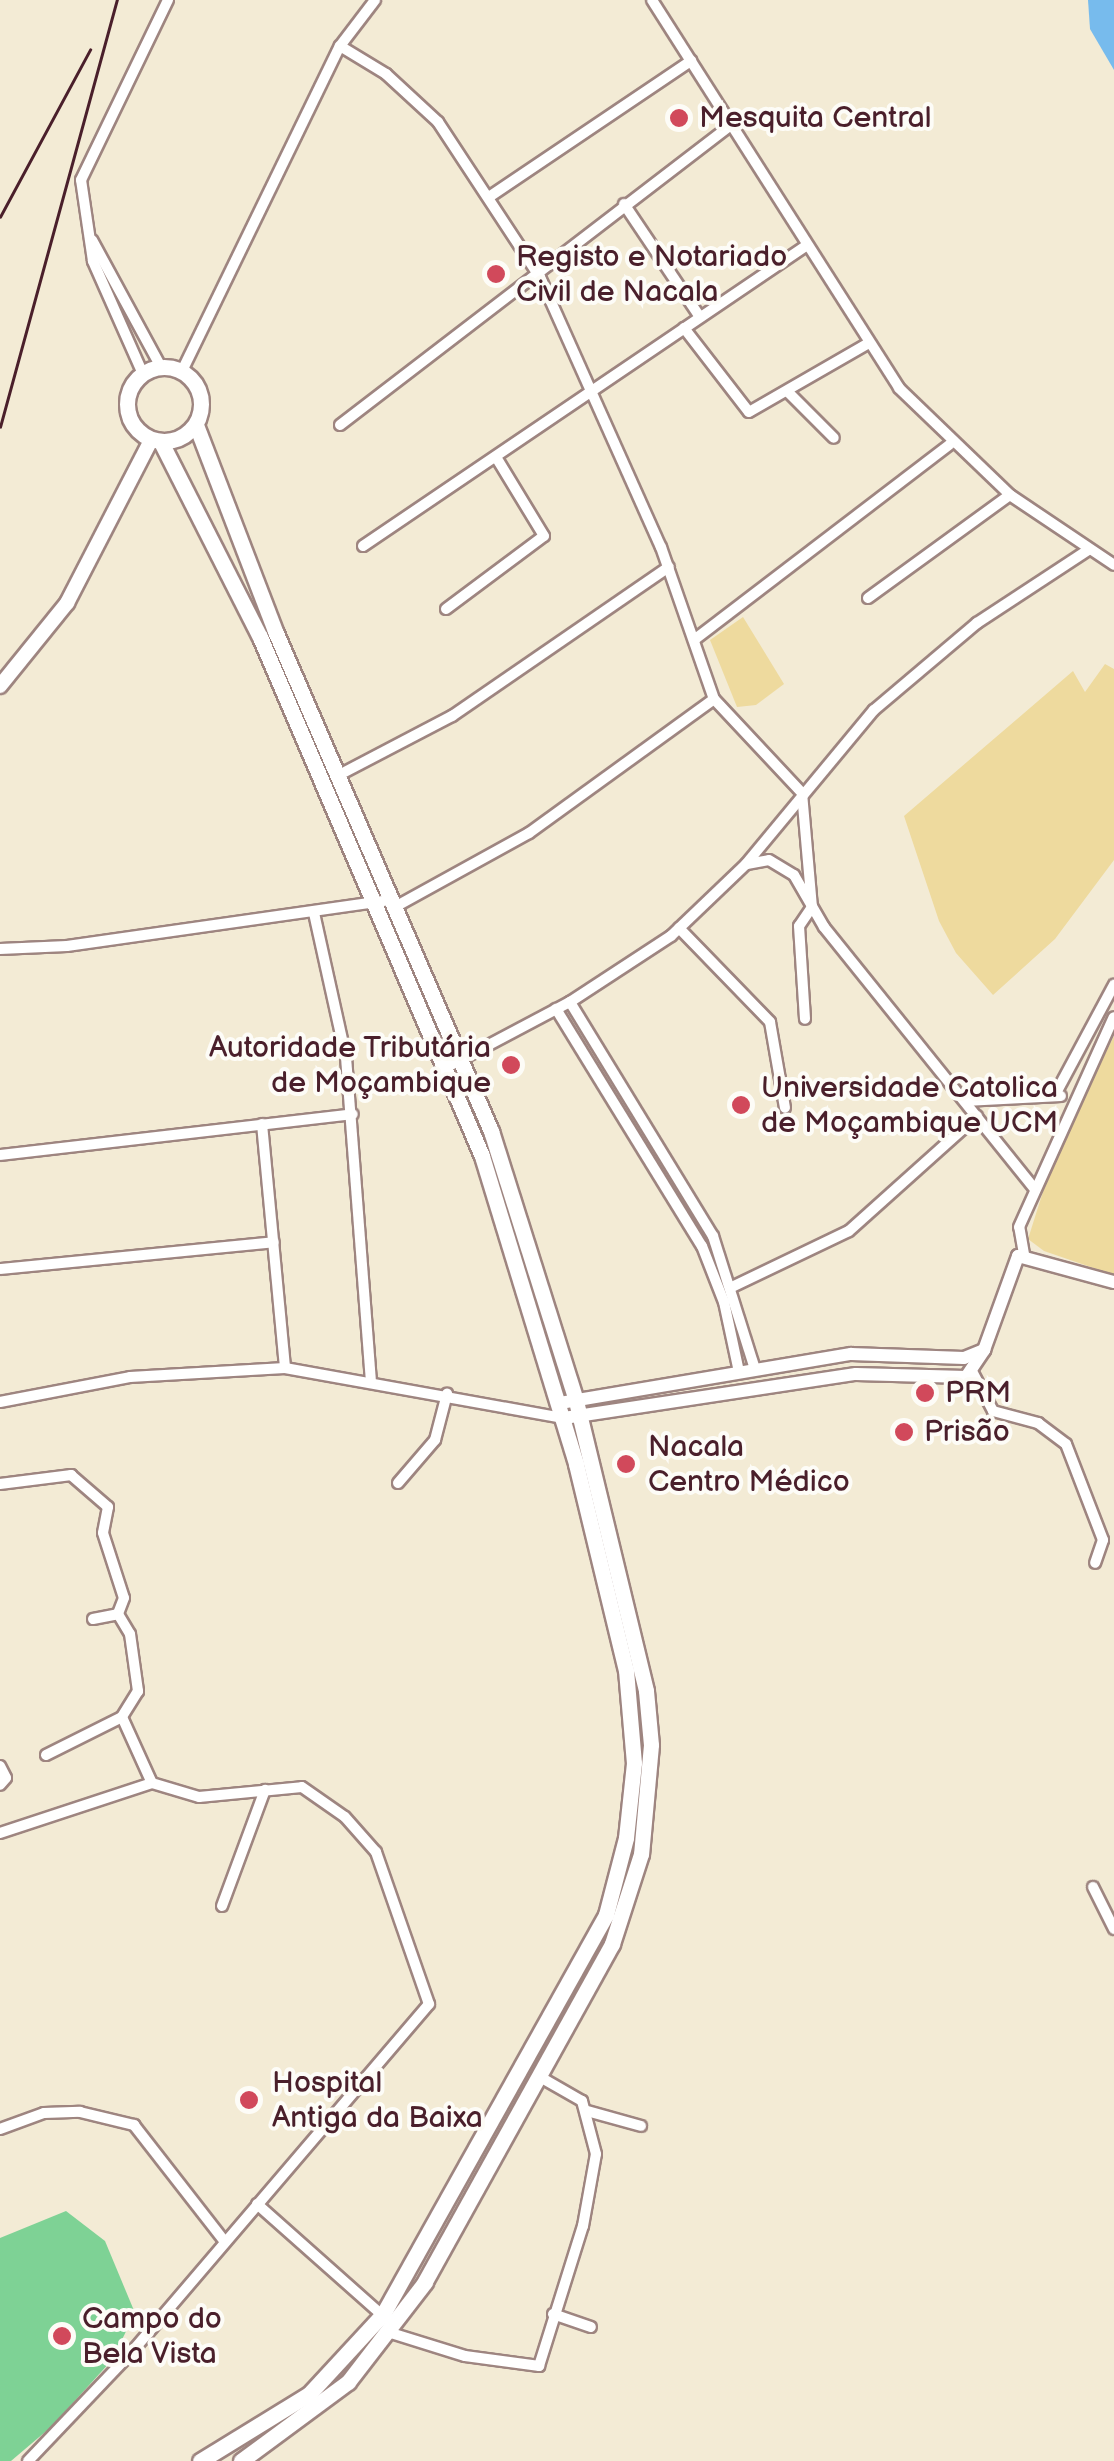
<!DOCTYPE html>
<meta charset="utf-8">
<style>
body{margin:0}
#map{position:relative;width:1114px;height:2461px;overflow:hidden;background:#f3ebd5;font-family:"Balsamiq Sans",sans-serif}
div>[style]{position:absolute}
.green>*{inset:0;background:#7ed295}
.sand>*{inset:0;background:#eeda9e}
.water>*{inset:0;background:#77bbed}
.roads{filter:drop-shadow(2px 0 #9e8580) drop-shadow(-2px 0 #9e8580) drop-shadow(0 2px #9e8580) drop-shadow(0 -2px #9e8580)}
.minor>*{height:10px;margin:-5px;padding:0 5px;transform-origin:5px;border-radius:5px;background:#fff}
.tertiary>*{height:12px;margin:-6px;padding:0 6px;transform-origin:6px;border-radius:6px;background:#fff}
.secondary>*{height:14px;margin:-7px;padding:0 7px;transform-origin:7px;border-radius:7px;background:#fff}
.primary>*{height:15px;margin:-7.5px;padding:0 7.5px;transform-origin:7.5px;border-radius:7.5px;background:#fff}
.primary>.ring{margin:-7.5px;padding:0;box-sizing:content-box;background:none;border:15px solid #fff;border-radius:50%}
.rail>*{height:2.5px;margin:-1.25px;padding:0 1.25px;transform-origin:1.25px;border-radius:1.25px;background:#4a1f2b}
.dots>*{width:28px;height:28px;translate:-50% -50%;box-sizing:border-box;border:5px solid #fdfcf7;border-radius:50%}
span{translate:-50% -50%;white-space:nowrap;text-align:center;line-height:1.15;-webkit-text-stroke:8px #fdfcf7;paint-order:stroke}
.poi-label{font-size:30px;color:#4a1f2b}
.left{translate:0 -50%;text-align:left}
.right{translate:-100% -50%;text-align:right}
</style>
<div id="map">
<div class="green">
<i style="clip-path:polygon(66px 2211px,105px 2241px,135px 2313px,112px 2360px,51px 2427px,11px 2461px,0 2461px,0 2238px)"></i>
</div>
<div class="sand">
<i style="clip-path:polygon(743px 617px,784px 684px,756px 705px,737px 707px,710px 640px)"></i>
<i style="clip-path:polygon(1105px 664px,1114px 669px,1114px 860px,1055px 939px,993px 995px,956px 953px,939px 921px,904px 816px,1073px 671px,1085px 692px)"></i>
<i style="clip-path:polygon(1114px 1036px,1114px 1275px,1044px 1251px,1028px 1239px,1055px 1154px)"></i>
</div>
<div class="water">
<i style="clip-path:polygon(1088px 0,1114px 0,1114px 70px,1090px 29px)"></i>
</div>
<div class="roads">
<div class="minor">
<i style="left:652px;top:0;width:460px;rotate:57.5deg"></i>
<i style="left:899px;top:388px;width:154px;rotate:43.9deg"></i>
<i style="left:1010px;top:495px;width:125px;rotate:33.9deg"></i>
<i style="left:340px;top:46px;width:54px;rotate:31.3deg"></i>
<i style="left:386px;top:74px;width:71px;rotate:42.7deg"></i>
<i style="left:438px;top:122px;width:186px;rotate:56.7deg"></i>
<i style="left:540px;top:277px;width:296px;rotate:65.9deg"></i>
<i style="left:661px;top:547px;width:161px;rotate:70.8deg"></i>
<i style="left:714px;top:699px;width:129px;rotate:46.9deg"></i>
<i style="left:802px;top:793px;width:114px;rotate:85deg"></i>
<i style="left:812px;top:907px;width:23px;rotate:124deg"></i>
<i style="left:799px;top:926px;width:93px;rotate:86.3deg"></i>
<i style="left:489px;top:197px;width:244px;rotate:-34deg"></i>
<i style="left:624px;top:204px;width:136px;rotate:56.1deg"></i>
<i style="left:92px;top:240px;width:145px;rotate:61.5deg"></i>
<i style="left:684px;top:328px;width:106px;rotate:52.3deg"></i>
<i style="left:749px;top:412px;width:138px;rotate:-29.9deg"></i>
<i style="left:182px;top:371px;width:361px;rotate:-64.1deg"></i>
<i style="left:340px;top:46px;width:58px;rotate:-52.7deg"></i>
<i style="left:143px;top:374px;width:124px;rotate:-113.9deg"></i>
<i style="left:93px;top:261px;width:82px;rotate:-98.4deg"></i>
<i style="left:81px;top:180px;width:200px;rotate:-64.2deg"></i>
<i style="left:787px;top:391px;width:66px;rotate:45deg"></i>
<i style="left:340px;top:425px;width:491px;rotate:-37.5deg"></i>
<i style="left:363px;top:546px;width:536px;rotate:-34.13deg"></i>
<i style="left:868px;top:598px;width:175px;rotate:-36deg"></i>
<i style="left:446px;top:609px;width:122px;rotate:-36.7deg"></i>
<i style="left:544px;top:536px;width:92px;rotate:-121.3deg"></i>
<i style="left:694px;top:640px;width:322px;rotate:-37.4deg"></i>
<i style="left:337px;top:776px;width:130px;rotate:-27.6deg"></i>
<i style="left:452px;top:716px;width:263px;rotate:-34.5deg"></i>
<i style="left:747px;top:864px;width:22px;rotate:-10deg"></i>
<i style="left:769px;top:860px;width:29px;rotate:31deg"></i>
<i style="left:794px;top:875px;width:60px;rotate:60deg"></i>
<i style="left:824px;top:927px;width:335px;rotate:51.2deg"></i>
<i style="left:395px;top:907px;width:153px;rotate:-28.9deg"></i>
<i style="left:529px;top:833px;width:228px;rotate:-35.9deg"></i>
<i style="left:314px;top:913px;width:148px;rotate:77.5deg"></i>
<i style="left:346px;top:1057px;width:323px;rotate:85.6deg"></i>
<i style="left:679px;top:928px;width:131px;rotate:45.9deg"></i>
<i style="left:770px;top:1022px;width:87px;rotate:80.1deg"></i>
<i style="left:0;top:949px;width:67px;rotate:-2.6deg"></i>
<i style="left:67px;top:946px;width:328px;rotate:-8.1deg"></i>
<i style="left:570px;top:1002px;width:274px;rotate:58.6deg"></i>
<i style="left:713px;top:1236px;width:139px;rotate:72.5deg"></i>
<i style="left:556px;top:1009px;width:278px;rotate:58.4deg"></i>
<i style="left:702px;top:1246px;width:60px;rotate:68.6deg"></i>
<i style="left:724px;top:1302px;width:72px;rotate:77.9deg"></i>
<i style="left:447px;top:1067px;width:139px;rotate:-27.9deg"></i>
<i style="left:570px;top:1002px;width:121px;rotate:-33.2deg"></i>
<i style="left:671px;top:936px;width:104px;rotate:-43.8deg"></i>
<i style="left:746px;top:864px;width:200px;rotate:-50.3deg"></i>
<i style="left:874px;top:710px;width:135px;rotate:-40.2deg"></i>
<i style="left:977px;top:623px;width:133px;rotate:-33.3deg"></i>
<i style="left:1056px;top:1093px;width:123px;rotate:-61.8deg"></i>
<i style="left:965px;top:1101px;width:96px;rotate:-3deg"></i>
<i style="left:262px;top:1124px;width:245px;rotate:84.6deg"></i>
<i style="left:0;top:1155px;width:355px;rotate:-6.6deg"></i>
<i style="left:1024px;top:1254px;width:27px;rotate:-100deg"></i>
<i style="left:1019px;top:1227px;width:230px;rotate:-65.7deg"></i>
<i style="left:0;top:1269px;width:275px;rotate:-5.6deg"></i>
<i style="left:734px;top:1286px;width:127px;rotate:-25.6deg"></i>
<i style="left:849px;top:1231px;width:172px;rotate:-41.9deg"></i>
<i style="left:973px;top:1373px;width:43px;rotate:62.2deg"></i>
<i style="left:993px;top:1411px;width:47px;rotate:14.9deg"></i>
<i style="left:1038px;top:1423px;width:35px;rotate:37deg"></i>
<i style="left:1066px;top:1444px;width:103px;rotate:68.9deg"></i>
<i style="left:1103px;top:1540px;width:24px;rotate:109deg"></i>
<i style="left:0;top:1402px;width:132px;rotate:-10.9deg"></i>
<i style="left:130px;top:1377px;width:155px;rotate:-3.3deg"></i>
<i style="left:285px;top:1368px;width:283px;rotate:10.2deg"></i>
<i style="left:398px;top:1483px;width:57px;rotate:-49.3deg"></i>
<i style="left:435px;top:1440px;width:48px;rotate:-75.4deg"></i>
<i style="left:0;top:1484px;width:72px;rotate:-7.2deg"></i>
<i style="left:71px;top:1475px;width:49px;rotate:40.9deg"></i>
<i style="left:108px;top:1507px;width:26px;rotate:101deg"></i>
<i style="left:103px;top:1533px;width:68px;rotate:72.1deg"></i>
<i style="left:124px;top:1598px;width:17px;rotate:111deg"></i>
<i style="left:93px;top:1619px;width:25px;rotate:-11deg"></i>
<i style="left:118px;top:1614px;width:23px;rotate:59deg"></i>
<i style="left:130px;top:1634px;width:58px;rotate:82deg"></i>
<i style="left:138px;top:1691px;width:31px;rotate:122deg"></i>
<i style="left:46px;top:1755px;width:85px;rotate:-26.6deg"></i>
<i style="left:122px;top:1717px;width:72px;rotate:65.6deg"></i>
<i style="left:0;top:1766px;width:13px;rotate:63deg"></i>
<i style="left:6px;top:1778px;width:9px;rotate:131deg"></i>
<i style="left:0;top:1833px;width:160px;rotate:-18.2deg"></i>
<i style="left:152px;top:1783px;width:49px;rotate:16.6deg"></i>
<i style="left:199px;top:1797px;width:103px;rotate:-5.5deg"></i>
<i style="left:302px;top:1787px;width:52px;rotate:34.9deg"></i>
<i style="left:345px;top:1817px;width:47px;rotate:48.5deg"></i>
<i style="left:376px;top:1852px;width:161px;rotate:70.8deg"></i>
<i style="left:429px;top:2004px;width:460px;rotate:130.5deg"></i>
<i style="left:130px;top:2354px;width:148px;rotate:133.6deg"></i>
<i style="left:1093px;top:1887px;width:47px;rotate:63.4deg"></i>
<i style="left:222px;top:1906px;width:124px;rotate:-69.7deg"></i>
<i style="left:587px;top:2111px;width:56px;rotate:15.5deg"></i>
<i style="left:0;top:2129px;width:47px;rotate:-20deg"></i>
<i style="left:44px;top:2113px;width:36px;rotate:-2deg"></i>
<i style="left:80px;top:2112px;width:56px;rotate:13.5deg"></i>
<i style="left:134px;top:2125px;width:148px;rotate:52.1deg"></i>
<i style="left:257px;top:2204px;width:167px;rotate:41.6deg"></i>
<i style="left:553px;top:2314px;width:40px;rotate:18.9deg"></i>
<i style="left:391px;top:2333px;width:77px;rotate:17.3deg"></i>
<i style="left:465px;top:2356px;width:75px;rotate:7.7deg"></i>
<i style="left:539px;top:2366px;width:147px;rotate:-72.6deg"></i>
<i style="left:583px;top:2226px;width:73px;rotate:-79.8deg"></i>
<i style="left:596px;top:2154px;width:55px;rotate:-104.8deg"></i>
<i style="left:582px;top:2101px;width:48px;rotate:-150.3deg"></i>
</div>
<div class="tertiary">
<i style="left:560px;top:1403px;width:295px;rotate:-9.6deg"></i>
<i style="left:851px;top:1354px;width:113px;rotate:2deg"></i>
<i style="left:964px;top:1358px;width:22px;rotate:-22deg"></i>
<i style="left:564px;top:1418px;width:295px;rotate:-8.6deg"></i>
<i style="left:856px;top:1374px;width:110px;rotate:1.6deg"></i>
<i style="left:966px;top:1377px;width:32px;rotate:-56deg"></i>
<i style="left:984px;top:1350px;width:100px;rotate:-70.1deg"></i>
<i style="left:1018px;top:1256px;width:99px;rotate:15.2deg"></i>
</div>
<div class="secondary">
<i style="left:0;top:686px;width:107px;rotate:-51.1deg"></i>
<i style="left:67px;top:603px;width:183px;rotate:-62.7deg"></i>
</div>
<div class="primary">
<i class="ring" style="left:127px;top:367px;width:59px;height:59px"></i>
<i style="left:196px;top:425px;width:221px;rotate:69deg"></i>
<i style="left:275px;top:631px;width:545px;rotate:66.64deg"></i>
<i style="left:491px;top:1131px;width:283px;rotate:72.5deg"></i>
<i style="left:576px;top:1401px;width:298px;rotate:76.4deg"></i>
<i style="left:646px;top:1691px;width:54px;rotate:84.7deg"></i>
<i style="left:651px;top:1745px;width:109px;rotate:95.2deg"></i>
<i style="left:641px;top:1854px;width:95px;rotate:107.9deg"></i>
<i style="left:612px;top:1944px;width:386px;rotate:119deg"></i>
<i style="left:425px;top:2282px;width:126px;rotate:127.6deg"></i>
<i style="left:348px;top:2382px;width:133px;rotate:143.6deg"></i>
<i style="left:161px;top:442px;width:219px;rotate:63.1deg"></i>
<i style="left:260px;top:637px;width:564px;rotate:66.84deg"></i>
<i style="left:482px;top:1156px;width:322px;rotate:73deg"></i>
<i style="left:576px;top:1464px;width:212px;rotate:76.4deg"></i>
<i style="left:626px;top:1670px;width:93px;rotate:85.1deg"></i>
<i style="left:634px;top:1763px;width:75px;rotate:96.1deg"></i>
<i style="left:626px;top:1838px;width:80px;rotate:104.6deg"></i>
<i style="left:606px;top:1915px;width:458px;rotate:119.2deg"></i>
<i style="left:382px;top:2315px;width:108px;rotate:132.7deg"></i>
<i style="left:309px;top:2394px;width:128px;rotate:148.4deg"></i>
</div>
</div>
<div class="rail">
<i style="left:0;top:217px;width:190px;rotate:-61.7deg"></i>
<i style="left:0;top:427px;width:443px;rotate:-74.7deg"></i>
</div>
<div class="dots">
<i style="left:679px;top:118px;background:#d1495b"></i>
<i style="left:496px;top:274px;background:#d1495b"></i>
<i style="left:511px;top:1065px;background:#d1495b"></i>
<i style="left:741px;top:1105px;background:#d1495b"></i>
<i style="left:925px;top:1393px;background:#d1495b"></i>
<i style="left:904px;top:1432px;background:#d1495b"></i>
<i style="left:626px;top:1464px;background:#d1495b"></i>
<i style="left:249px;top:2100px;background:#d1495b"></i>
<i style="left:62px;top:2336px;background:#d1495b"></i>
</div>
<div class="poi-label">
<span class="left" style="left:699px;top:118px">Mesquita Central</span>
<span class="left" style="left:516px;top:274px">Registo e Notariado<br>Civil de Nacala</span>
<span class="right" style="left:491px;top:1065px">Autoridade Tributária<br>de Moçambique</span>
<span class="left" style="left:761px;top:1105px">Universidade Catolica<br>de Moçambique UCM</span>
<span class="left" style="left:945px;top:1393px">PRM</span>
<span class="left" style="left:924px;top:1432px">Prisão</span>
<span class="left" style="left:648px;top:1464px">Nacala<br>Centro Médico</span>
<span class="left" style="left:272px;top:2100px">Hospital<br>Antiga da Baixa</span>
<span class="left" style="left:82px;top:2336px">Campo do<br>Bela Vista</span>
</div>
</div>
